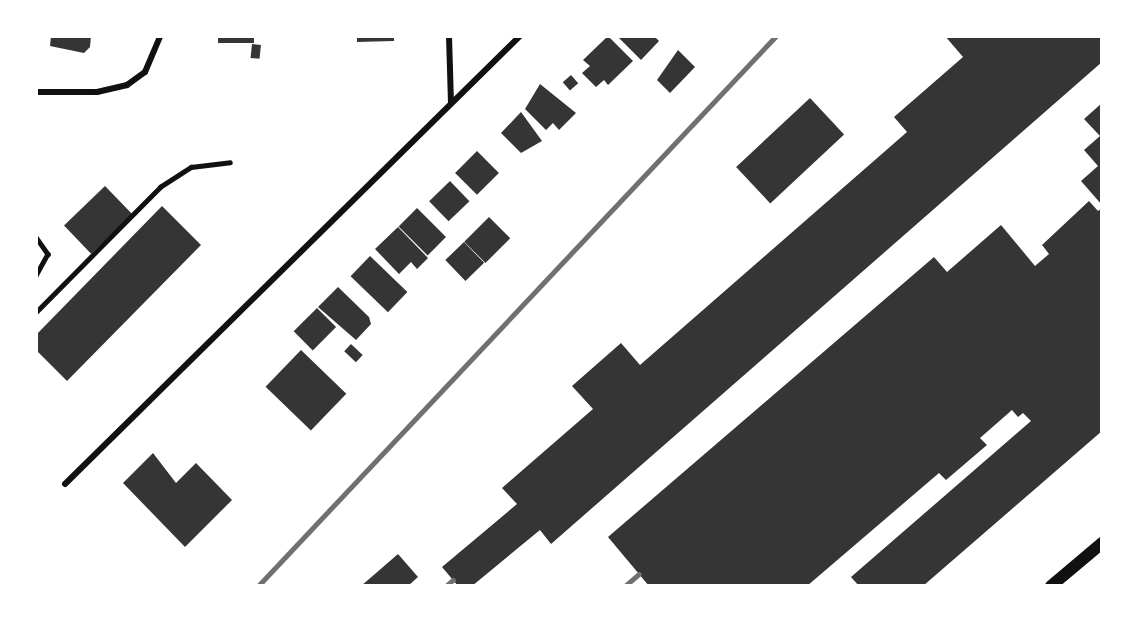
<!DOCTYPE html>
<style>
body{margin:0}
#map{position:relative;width:1138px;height:622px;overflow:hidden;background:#fff;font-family:"Roboto Condensed",sans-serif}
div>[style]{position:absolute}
.building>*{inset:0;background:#353535;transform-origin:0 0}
.service>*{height:4.5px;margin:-2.25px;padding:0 2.25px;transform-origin:2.25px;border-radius:2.25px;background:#111}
.minor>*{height:6px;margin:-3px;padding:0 3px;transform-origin:3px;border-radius:3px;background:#111}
.secondary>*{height:12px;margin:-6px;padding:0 6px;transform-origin:6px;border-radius:6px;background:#111}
.rail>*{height:4.5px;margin:-2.25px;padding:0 2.25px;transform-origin:2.25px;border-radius:2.25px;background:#707070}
span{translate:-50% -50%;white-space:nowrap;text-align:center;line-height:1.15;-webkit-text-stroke:5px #fff;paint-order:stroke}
.frame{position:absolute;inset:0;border:38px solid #fff;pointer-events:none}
</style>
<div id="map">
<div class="building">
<i style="clip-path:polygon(51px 36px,91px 36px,90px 47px,84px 53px,50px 46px)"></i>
<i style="left:218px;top:36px;width:36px;height:7px"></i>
<i style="clip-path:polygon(357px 36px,394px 36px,394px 41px,357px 42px)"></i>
<i style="clip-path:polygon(608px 36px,633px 61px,608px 85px,604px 80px,596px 87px,582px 73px,590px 66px,583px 60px)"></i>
<i style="clip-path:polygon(617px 36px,654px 36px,659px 41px,641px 60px)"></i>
<i style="clip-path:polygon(945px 36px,1102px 36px,1102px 62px,551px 544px,540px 530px,472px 586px,458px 586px,442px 567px,517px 504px,502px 488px,593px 409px,572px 386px,621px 343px,640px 365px,907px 132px,894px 117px,963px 57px)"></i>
<i style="left:252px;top:44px;width:9px;height:14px;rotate:6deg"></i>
<i style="clip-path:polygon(678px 50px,695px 67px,670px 93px,657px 80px)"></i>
<i style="left:571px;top:75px;width:11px;height:11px;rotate:49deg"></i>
<i style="clip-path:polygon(540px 84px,576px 113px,559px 130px,553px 123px,546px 130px,525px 109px)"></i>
<i style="left:810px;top:98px;width:50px;height:101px;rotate:47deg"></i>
<i style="clip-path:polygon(1102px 103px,1102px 205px,1081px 181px,1098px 166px,1084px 150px,1100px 136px,1084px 119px)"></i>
<i style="clip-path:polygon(521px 112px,542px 141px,521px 153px,501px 133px)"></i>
<i style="left:477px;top:151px;width:31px;height:31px;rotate:45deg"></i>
<i style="left:450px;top:181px;width:28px;height:29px;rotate:46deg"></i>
<i style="left:105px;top:186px;width:39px;height:57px;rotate:46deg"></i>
<i style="clip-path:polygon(1089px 201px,1098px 211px,1102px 208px,1102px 431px,923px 586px,859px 586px,851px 577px,1031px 421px,1023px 413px,1018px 417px,1012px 410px,980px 438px,987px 445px,946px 480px,939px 473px,807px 586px,649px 586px,608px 537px,934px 257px,947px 272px,1001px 225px,1035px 266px,1049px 254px,1042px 245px)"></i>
<i style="clip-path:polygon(162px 206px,201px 245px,67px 381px,36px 350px,36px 335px)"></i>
<i style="left:417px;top:208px;width:41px;height:26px;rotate:45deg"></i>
<i style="left:489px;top:217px;width:30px;height:35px;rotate:45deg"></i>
<i style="clip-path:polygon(398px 227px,428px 258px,417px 269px,411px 262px,399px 274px,375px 249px)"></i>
<i style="left:464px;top:242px;width:29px;height:26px;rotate:46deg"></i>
<i style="left:370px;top:256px;width:52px;height:28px;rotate:44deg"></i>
<i style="clip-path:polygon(338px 287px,369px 317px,371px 324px,356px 340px,318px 307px)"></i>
<i style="left:317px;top:308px;width:27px;height:33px;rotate:45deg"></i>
<i style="left:351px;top:344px;width:16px;height:10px;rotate:43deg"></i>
<i style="left:301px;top:350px;width:63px;height:51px;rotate:44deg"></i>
<i style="clip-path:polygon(153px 453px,176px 483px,196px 463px,232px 500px,185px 547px,123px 483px)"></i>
<i style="clip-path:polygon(398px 554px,418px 577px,408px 586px,361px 586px)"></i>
</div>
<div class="service">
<i style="left:36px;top:237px;width:21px;rotate:55deg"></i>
<i style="left:48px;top:254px;width:25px;rotate:119deg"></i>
<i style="left:36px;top:312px;width:176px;rotate:-45.2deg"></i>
<i style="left:160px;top:187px;width:37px;rotate:-33deg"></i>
<i style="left:191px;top:167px;width:39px;rotate:-7deg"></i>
</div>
<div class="minor">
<i style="left:449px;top:36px;width:66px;rotate:88.3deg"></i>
<i style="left:36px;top:92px;width:61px"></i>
<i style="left:97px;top:92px;width:31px;rotate:-13deg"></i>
<i style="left:127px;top:85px;width:22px;rotate:-36deg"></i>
<i style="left:145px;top:72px;width:39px;rotate:-67deg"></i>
<i style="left:65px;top:484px;width:639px;rotate:-44.56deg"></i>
</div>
<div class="secondary">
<i style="left:1051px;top:586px;width:67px;rotate:-40.1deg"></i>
</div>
<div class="rail">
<i style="left:258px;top:586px;width:756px;rotate:-46.72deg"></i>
<i style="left:446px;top:586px;width:9px;rotate:-41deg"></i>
<i style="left:625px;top:586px;width:18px;rotate:-41deg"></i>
</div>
<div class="frame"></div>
</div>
